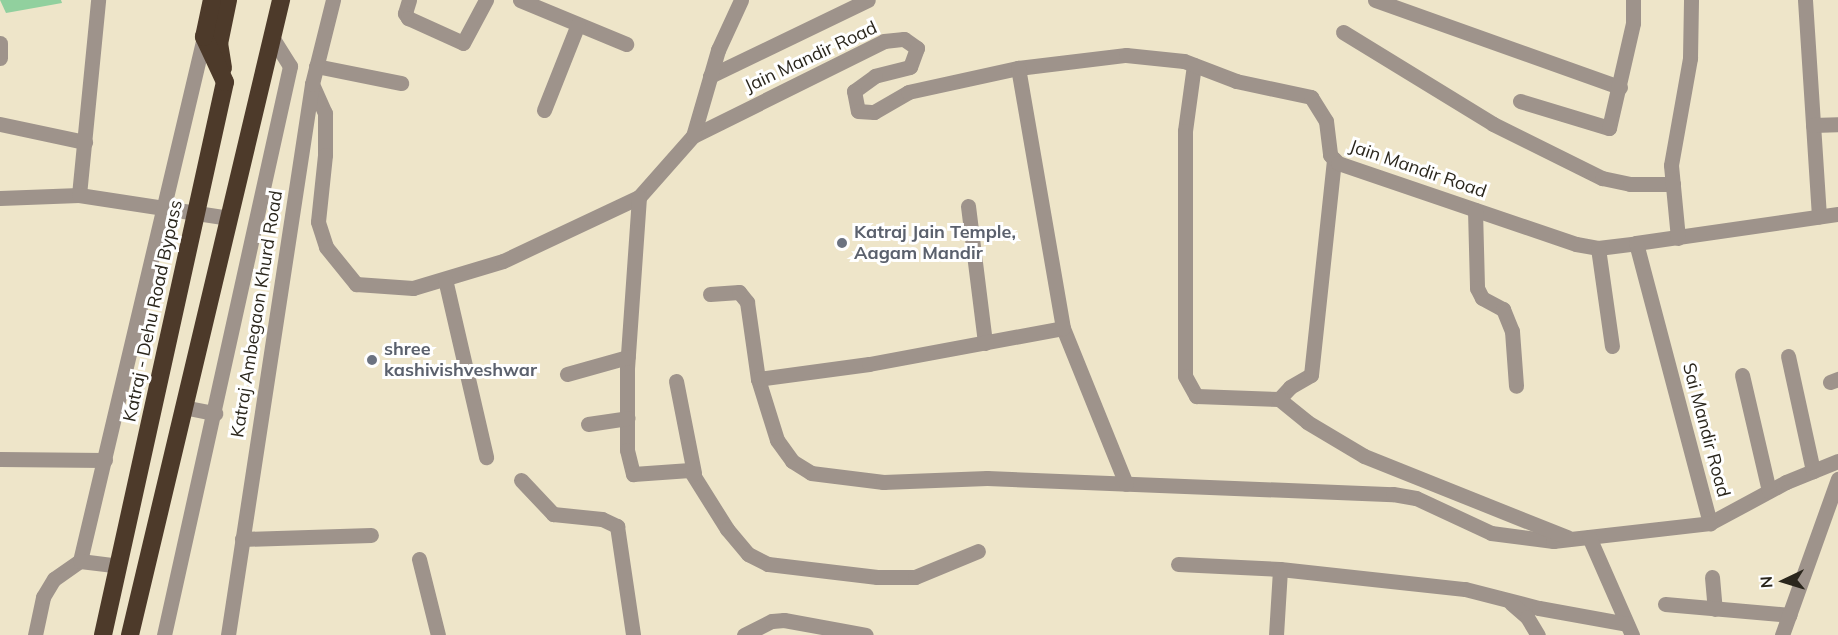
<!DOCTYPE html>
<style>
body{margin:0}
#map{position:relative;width:1838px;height:635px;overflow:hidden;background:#eee5c9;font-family:Mulish,sans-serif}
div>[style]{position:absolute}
.green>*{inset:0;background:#91d09e}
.minor>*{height:15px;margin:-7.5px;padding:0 7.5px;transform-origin:7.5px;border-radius:7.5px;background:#9e938b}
.highway>*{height:18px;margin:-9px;padding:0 9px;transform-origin:9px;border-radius:9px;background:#4d3a2a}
.dots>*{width:16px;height:16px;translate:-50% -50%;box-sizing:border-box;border:3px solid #fff;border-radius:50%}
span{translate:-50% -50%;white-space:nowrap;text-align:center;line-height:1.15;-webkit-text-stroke:6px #fff;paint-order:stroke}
.street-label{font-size:18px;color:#2a261c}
.worship-label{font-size:18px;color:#5b616d;font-weight:700}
.left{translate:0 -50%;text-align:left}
.north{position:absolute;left:1754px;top:551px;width:60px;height:60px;-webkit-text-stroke:4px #fff;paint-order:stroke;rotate:266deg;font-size:16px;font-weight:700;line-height:24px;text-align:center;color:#2a261c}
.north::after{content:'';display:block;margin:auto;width:21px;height:27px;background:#2a261c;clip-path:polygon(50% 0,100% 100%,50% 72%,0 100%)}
</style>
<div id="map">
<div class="green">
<i style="clip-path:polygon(0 0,61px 0,62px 3px,6px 13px)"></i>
</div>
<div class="minor">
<i style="left:409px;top:0;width:14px;rotate:107deg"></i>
<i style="left:405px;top:13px;width:6px;rotate:59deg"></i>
<i style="left:408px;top:18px;width:60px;rotate:24.4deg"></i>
<i style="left:463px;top:43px;width:49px;rotate:-61.9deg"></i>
<i style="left:520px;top:0;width:115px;rotate:22.5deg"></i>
<i style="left:1375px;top:0;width:260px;rotate:19.6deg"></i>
<i style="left:1805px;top:0;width:217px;rotate:86.3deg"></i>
<i style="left:1343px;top:32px;width:176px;rotate:31.5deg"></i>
<i style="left:1493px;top:124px;width:122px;rotate:26.4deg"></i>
<i style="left:1602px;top:178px;width:29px;rotate:12deg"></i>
<i style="left:1630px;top:184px;width:43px"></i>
<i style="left:0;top:43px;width:15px;rotate:90deg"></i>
<i style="left:1194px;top:65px;width:67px;rotate:97.8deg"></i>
<i style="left:1185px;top:131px;width:245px;rotate:90deg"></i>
<i style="left:1185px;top:376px;width:23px;rotate:61deg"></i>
<i style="left:1196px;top:396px;width:83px;rotate:2.1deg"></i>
<i style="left:1279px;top:399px;width:16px;rotate:-47deg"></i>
<i style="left:1290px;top:387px;width:24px;rotate:-30deg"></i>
<i style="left:1311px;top:375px;width:217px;rotate:-83.9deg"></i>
<i style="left:316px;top:66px;width:87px;rotate:11.3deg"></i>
<i style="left:710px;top:76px;width:175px;rotate:-25.7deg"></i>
<i style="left:312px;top:84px;width:32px;rotate:66deg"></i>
<i style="left:325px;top:113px;width:42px;rotate:90deg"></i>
<i style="left:325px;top:155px;width:67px;rotate:96deg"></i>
<i style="left:318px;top:222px;width:26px;rotate:72deg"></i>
<i style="left:326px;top:247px;width:48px;rotate:51deg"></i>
<i style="left:356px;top:284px;width:57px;rotate:4deg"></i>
<i style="left:413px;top:288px;width:94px;rotate:-16.7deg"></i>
<i style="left:503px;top:261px;width:150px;rotate:-25.2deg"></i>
<i style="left:639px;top:197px;width:81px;rotate:-48.5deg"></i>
<i style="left:693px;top:136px;width:213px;rotate:-26.4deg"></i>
<i style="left:884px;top:41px;width:20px;rotate:-6deg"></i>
<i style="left:904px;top:39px;width:16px;rotate:35deg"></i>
<i style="left:917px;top:48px;width:20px;rotate:110deg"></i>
<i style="left:910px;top:67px;width:36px;rotate:166deg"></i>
<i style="left:875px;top:76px;width:26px;rotate:144deg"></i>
<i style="left:854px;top:91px;width:20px;rotate:79deg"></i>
<i style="left:858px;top:111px;width:16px;rotate:4deg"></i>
<i style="left:874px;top:112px;width:39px;rotate:-30deg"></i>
<i style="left:908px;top:92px;width:113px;rotate:-12.3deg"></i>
<i style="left:1018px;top:68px;width:109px;rotate:-6.9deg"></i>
<i style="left:1126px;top:55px;width:58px;rotate:5.9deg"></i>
<i style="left:1184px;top:61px;width:56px;rotate:21deg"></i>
<i style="left:1236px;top:81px;width:77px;rotate:12deg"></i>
<i style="left:1311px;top:97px;width:28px;rotate:58deg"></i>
<i style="left:1326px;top:121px;width:34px;rotate:83deg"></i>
<i style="left:1330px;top:155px;width:11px;rotate:45deg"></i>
<i style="left:1338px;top:163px;width:251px;rotate:18.8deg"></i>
<i style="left:1576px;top:244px;width:22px;rotate:10deg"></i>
<i style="left:1598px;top:248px;width:38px;rotate:-7deg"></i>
<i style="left:1636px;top:243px;width:204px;rotate:-8.2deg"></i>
<i style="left:1520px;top:101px;width:93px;rotate:16.9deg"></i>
<i style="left:1609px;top:128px;width:108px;rotate:-77.1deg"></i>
<i style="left:1633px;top:23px;width:23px;rotate:-90deg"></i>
<i style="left:544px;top:110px;width:92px;rotate:-68.4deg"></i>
<i style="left:0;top:124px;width:87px;rotate:12deg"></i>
<i style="left:1813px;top:125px;width:25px;rotate:-2deg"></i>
<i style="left:693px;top:136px;width:90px;rotate:-73.8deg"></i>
<i style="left:718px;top:50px;width:55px;rotate:-65.3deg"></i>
<i style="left:79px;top:195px;width:196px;rotate:-84.4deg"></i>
<i style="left:639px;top:197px;width:172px;rotate:94deg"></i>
<i style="left:627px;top:369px;width:81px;rotate:90deg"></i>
<i style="left:627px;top:450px;width:25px;rotate:76deg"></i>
<i style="left:633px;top:474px;width:57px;rotate:-4deg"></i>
<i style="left:690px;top:470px;width:70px;rotate:57.9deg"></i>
<i style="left:727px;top:529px;width:33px;rotate:50deg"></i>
<i style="left:748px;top:554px;width:22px;rotate:27deg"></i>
<i style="left:768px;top:564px;width:110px;rotate:6.8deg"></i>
<i style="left:877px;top:577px;width:38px"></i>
<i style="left:915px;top:577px;width:68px;rotate:-22.4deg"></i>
<i style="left:0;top:198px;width:79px;rotate:-2.2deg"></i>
<i style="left:79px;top:195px;width:152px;rotate:8.7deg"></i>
<i style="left:968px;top:206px;width:138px;rotate:82.9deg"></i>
<i style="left:1475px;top:210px;width:78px;rotate:88.5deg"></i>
<i style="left:1477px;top:288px;width:11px;rotate:63deg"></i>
<i style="left:1482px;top:298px;width:24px;rotate:28deg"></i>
<i style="left:1503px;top:309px;width:24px;rotate:68deg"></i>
<i style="left:1512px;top:331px;width:55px;rotate:85.8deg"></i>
<i style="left:1678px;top:238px;width:73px;rotate:-95.5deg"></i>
<i style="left:1671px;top:165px;width:109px;rotate:-79.9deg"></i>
<i style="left:1690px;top:58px;width:58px;rotate:-89deg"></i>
<i style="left:1636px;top:243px;width:290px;rotate:75.2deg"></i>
<i style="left:1710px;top:523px;width:86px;rotate:-28.3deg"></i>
<i style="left:1786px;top:482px;width:56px;rotate:-22deg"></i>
<i style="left:1598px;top:248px;width:99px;rotate:81.9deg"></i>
<i style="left:445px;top:279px;width:183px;rotate:77deg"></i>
<i style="left:710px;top:294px;width:29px;rotate:-4deg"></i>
<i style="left:739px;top:292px;width:13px;rotate:51deg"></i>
<i style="left:747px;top:302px;width:78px;rotate:81.9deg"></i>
<i style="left:758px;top:379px;width:64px;rotate:72.7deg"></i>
<i style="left:777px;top:440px;width:26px;rotate:54deg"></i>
<i style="left:792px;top:461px;width:22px;rotate:32deg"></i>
<i style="left:811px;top:473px;width:73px;rotate:7.1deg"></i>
<i style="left:883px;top:482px;width:104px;rotate:-2.2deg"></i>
<i style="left:987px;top:478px;width:406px;rotate:2.3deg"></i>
<i style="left:1393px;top:494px;width:23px;rotate:10deg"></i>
<i style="left:1416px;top:498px;width:83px;rotate:25deg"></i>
<i style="left:1491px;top:533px;width:63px;rotate:7.4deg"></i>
<i style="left:1553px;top:541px;width:158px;rotate:-6.5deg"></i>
<i style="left:1063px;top:328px;width:168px;rotate:68deg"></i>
<i style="left:1788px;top:356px;width:118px;rotate:77.7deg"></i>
<i style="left:567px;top:374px;width:63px;rotate:-15.6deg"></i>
<i style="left:1742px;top:375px;width:119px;rotate:76.9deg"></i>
<i style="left:758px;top:379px;width:112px;rotate:-7.7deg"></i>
<i style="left:869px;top:364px;width:197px;rotate:-10.5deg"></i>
<i style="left:1063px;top:328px;width:264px;rotate:-99.8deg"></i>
<i style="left:676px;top:381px;width:94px;rotate:78.9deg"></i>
<i style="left:1830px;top:382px;width:9px;rotate:-21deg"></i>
<i style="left:1279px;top:399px;width:36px;rotate:39deg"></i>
<i style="left:1307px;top:422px;width:66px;rotate:30.8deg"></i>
<i style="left:1364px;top:456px;width:219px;rotate:21.8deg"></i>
<i style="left:183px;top:407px;width:33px;rotate:11deg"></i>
<i style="left:588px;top:424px;width:40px;rotate:-8.5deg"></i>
<i style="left:0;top:459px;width:105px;rotate:0.5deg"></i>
<i style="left:521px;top:480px;width:47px;rotate:46.7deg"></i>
<i style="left:553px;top:514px;width:49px;rotate:5.8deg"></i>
<i style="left:602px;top:519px;width:17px;rotate:25deg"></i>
<i style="left:617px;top:526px;width:110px;rotate:81.6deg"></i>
<i style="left:1589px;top:537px;width:107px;rotate:66.3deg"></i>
<i style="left:242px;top:539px;width:129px;rotate:-1.8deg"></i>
<i style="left:419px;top:559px;width:78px;rotate:76deg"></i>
<i style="left:80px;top:561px;width:538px;rotate:-76.69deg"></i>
<i style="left:1178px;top:564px;width:102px;rotate:2.8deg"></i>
<i style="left:1280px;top:569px;width:186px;rotate:6.2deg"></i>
<i style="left:1465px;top:589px;width:76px;rotate:14.4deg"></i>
<i style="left:1539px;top:608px;width:89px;rotate:10.3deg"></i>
<i style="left:1712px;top:577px;width:32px;rotate:85deg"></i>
<i style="left:1511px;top:603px;width:21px;rotate:41deg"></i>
<i style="left:1527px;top:617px;width:21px;rotate:59deg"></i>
<i style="left:1665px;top:604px;width:125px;rotate:5deg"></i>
<i style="left:35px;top:635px;width:39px;rotate:-78deg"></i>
<i style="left:43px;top:597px;width:21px;rotate:-59deg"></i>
<i style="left:54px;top:579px;width:32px;rotate:-35deg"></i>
<i style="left:80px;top:561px;width:38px;rotate:7deg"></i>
<i style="left:164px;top:635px;width:583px;rotate:-77.51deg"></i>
<i style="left:290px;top:66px;width:34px;rotate:-122deg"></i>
<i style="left:228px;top:635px;width:557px;rotate:-81.33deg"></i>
<i style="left:312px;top:84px;width:87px;rotate:-76deg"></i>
<i style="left:744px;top:635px;width:31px;rotate:-27deg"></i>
<i style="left:772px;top:621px;width:12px;rotate:-5deg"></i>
<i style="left:784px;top:620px;width:83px;rotate:10.4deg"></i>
<i style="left:1276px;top:635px;width:66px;rotate:-86.5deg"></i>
<i style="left:1782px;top:635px;width:166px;rotate:-70.3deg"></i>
</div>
<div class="highway">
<i style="left:223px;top:68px;width:24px;rotate:-99deg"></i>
<i style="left:219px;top:44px;width:45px;rotate:-78.4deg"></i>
<i style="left:103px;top:635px;width:566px;rotate:-77.56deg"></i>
<i style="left:225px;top:82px;width:50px;rotate:-115deg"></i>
<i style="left:204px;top:37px;width:38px;rotate:-78deg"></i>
<i style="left:130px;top:635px;width:653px;rotate:-76.62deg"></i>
</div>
<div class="dots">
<i style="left:842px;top:243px;background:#6b7280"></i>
<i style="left:372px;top:360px;background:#6b7280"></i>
</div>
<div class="street-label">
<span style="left:811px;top:57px;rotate:-25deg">Jain Mandir Road</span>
<span style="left:1418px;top:169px;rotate:19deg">Jain Mandir Road</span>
<span style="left:153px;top:311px;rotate:-78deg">Katraj - Dehu Road Bypass</span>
<span style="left:257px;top:314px;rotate:-81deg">Katraj Ambegaon Khurd Road</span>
<span style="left:1706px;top:430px;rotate:75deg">Sai Mandir Road</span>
</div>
<div class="worship-label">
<span class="left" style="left:854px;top:243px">Katraj Jain Temple,<br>Aagam Mandir</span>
<span class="left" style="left:384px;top:360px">shree<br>kashivishveshwar</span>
</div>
<div class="north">N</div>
</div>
